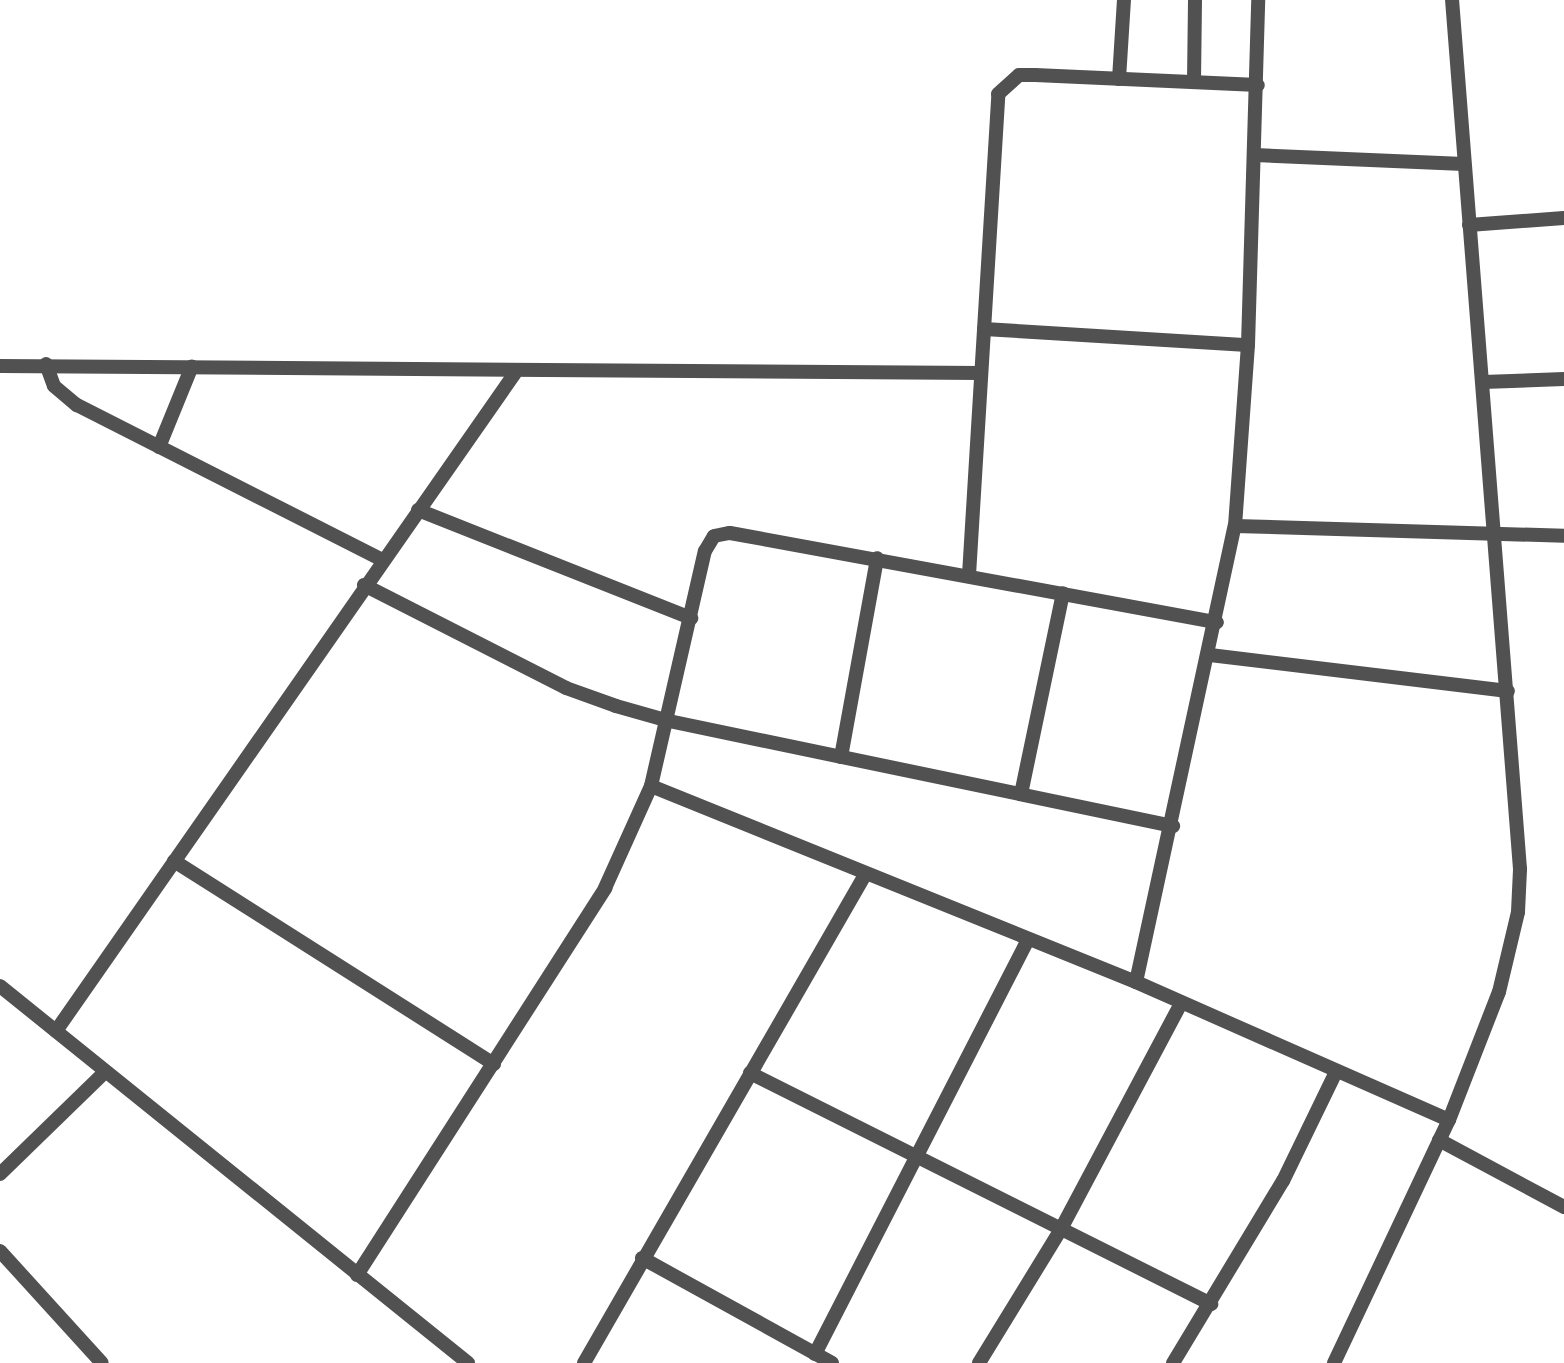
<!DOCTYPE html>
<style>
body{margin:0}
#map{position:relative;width:1564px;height:1363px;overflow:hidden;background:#fff;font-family:"DejaVu Sans",sans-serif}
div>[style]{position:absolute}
.service>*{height:14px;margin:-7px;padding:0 7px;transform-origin:7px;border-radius:7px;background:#515151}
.minor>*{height:14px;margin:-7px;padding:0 7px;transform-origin:7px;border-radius:7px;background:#515151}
span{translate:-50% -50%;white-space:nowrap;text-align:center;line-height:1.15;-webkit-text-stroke:7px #fff;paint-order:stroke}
</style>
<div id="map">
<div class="service">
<i style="left:1119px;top:79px;width:79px;rotate:-86.4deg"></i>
<i style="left:1194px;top:82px;width:82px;rotate:-89.3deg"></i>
</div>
<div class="minor">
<i style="left:1255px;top:155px;width:209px;rotate:2.5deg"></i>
<i style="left:1469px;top:225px;width:95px;rotate:-4.2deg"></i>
<i style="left:984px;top:329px;width:264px;rotate:3.5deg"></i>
<i style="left:46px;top:364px;width:23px;rotate:70deg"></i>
<i style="left:54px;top:386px;width:30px;rotate:40deg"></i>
<i style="left:77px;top:405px;width:342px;rotate:26.9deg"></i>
<i style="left:0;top:366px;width:981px;rotate:0.41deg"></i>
<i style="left:1483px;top:382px;width:81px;rotate:-2.1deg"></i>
<i style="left:159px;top:447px;width:87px;rotate:-67.8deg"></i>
<i style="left:418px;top:510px;width:294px;rotate:21.6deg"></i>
<i style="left:1235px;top:526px;width:329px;rotate:1.7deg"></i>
<i style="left:969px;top:575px;width:482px;rotate:-86.5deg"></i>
<i style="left:998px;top:94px;width:28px;rotate:-42deg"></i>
<i style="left:1019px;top:75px;width:16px"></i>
<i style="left:1035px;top:75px;width:223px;rotate:2.6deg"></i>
<i style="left:364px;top:585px;width:227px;rotate:27deg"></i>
<i style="left:566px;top:688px;width:53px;rotate:19.8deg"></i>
<i style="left:616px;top:706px;width:55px;rotate:15.8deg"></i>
<i style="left:669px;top:721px;width:515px;rotate:11.77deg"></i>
<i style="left:1210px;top:655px;width:300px;rotate:6.9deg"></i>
<i style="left:841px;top:757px;width:202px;rotate:-79.7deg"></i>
<i style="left:651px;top:786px;width:523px;rotate:22deg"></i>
<i style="left:1136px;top:982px;width:342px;rotate:23.8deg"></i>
<i style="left:1021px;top:794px;width:205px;rotate:-78.2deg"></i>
<i style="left:174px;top:861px;width:379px;rotate:32.4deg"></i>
<i style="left:1136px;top:982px;width:467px;rotate:-77.8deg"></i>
<i style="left:1235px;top:526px;width:181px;rotate:-85.9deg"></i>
<i style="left:1248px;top:345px;width:345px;rotate:-88.3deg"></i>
<i style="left:0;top:986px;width:601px;rotate:38.85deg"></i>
<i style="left:56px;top:1031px;width:802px;rotate:-55.1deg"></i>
<i style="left:750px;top:1073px;width:516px;rotate:26.61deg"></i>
<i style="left:1439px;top:1140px;width:142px;rotate:28.2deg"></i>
<i style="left:0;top:1174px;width:146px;rotate:-44.2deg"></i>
<i style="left:0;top:1251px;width:151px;rotate:47.7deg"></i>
<i style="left:642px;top:1258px;width:217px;rotate:28.9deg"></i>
<i style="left:357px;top:1275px;width:460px;rotate:-57.3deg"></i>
<i style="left:605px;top:888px;width:112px;rotate:-65.7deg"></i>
<i style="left:651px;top:786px;width:241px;rotate:-77.1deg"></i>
<i style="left:705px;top:551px;width:17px;rotate:-59deg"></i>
<i style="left:714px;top:536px;width:16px;rotate:-11deg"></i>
<i style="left:730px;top:533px;width:495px;rotate:10.4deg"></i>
<i style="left:815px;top:1354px;width:466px;rotate:-62.8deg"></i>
<i style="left:584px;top:1363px;width:563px;rotate:-60.07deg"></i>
<i style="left:979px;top:1363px;width:157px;rotate:-58.5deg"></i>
<i style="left:1061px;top:1229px;width:256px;rotate:-62deg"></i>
<i style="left:1173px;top:1363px;width:213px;rotate:-58.9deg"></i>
<i style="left:1283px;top:1181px;width:121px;rotate:-64.1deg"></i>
<i style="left:1334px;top:1363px;width:269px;rotate:-64.7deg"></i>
<i style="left:1449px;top:1120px;width:137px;rotate:-68.7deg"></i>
<i style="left:1499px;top:992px;width:82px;rotate:-76.6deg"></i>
<i style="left:1518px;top:912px;width:43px;rotate:-87.3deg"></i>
<i style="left:1520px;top:869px;width:872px;rotate:-94.47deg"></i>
</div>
</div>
